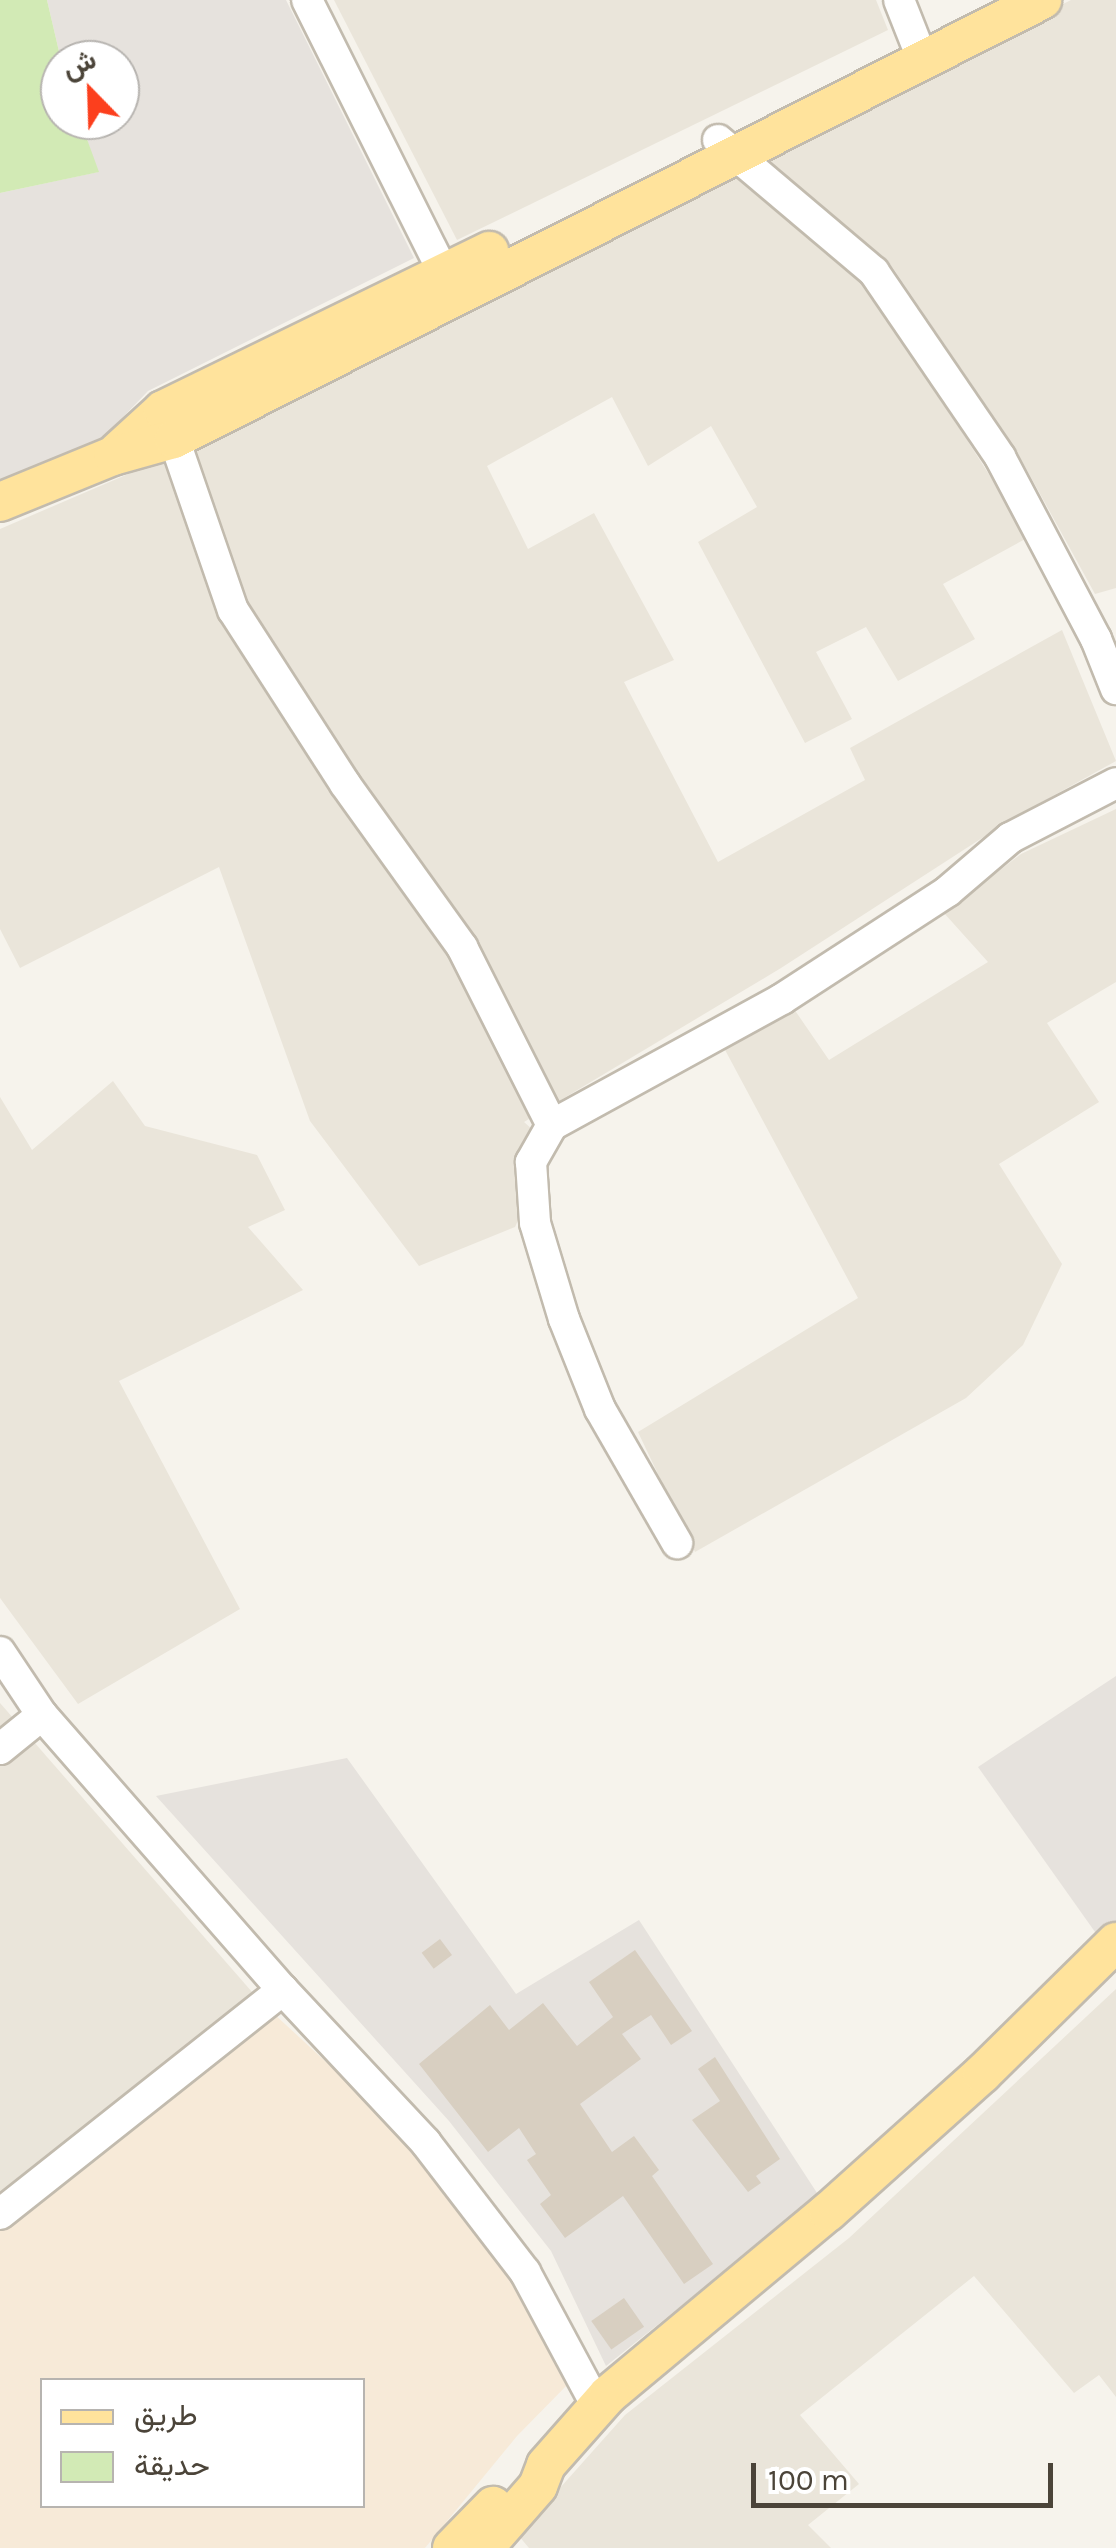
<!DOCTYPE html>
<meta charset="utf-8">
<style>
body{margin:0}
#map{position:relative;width:1116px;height:2548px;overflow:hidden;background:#f6f3ec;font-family:Karla,Vazirmatn,sans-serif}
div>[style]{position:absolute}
.residential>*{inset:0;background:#eae5da}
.commercial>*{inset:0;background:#f7ead8}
.industrial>*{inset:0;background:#e6e2dd}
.green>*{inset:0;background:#d2eab5}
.building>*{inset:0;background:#d8cfc1;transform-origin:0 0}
.roads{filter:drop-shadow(2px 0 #c2bbae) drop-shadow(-2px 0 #c2bbae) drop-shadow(0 2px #c2bbae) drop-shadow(0 -2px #c2bbae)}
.minor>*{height:30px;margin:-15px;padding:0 15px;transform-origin:15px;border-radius:15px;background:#fff}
.major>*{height:38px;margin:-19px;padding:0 19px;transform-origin:19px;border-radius:19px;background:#ffe39c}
span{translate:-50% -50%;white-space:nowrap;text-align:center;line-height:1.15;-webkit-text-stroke:9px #fff;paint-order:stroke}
.legend{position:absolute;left:40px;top:2378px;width:325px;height:130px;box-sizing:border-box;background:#fff;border:2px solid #b7b4b0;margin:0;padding:12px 18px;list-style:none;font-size:30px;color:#4b4439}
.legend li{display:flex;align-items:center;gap:20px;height:50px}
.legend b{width:50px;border:2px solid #b7b4b0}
.north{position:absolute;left:40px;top:40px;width:100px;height:100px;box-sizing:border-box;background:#fff;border:2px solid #b7b4b0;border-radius:50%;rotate:337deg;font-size:28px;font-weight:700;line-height:40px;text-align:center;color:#4b4439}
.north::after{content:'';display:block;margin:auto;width:35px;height:45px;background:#fc3f1d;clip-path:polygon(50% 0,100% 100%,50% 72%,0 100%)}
.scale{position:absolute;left:751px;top:2463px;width:302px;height:45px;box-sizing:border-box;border:5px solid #4b4439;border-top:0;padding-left:12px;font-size:30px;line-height:35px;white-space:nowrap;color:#4b4439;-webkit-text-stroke:8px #fff;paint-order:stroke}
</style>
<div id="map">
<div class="residential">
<i style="clip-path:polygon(334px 0,876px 0,888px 30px,457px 240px)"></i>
<i style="clip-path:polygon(1071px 0,1116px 0,1116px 588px,1095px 594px,1017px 452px,893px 268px,760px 158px)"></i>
<i style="clip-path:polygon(732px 170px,866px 282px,1029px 537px,943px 584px,975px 639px,898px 681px,866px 627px,816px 652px,852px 719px,805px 743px,698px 542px,757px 507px,711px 426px,648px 466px,612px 397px,487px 466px,528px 549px,594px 513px,674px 660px,624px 682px,718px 862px,865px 780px,850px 748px,1062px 630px,1116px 761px,1013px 818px,781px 968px,524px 1122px,552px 1147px,515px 1227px,419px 1266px,310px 1121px,219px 867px,20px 968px,0 929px,0 529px,191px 447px)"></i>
<i style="clip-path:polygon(1116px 809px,1116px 982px,1047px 1023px,1099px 1102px,999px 1164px,1062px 1264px,1023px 1345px,966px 1398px,695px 1552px,638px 1432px,858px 1298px,724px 1048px,794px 1009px,829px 1060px,988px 962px,944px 913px,1021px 854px)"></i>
<i style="clip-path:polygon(113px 1081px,145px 1126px,257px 1155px,285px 1210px,248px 1227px,303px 1290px,119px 1381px,240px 1609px,78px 1704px,0 1598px,0 1097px,32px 1150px)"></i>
<i style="clip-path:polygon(0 1703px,259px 2000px,0 2196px)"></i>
<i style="clip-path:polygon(1116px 1989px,1116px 2397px,1099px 2375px,1074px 2393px,974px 2276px,800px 2415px,859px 2484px,808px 2525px,831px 2548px,529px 2548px,518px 2535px,625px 2415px,849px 2238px)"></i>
</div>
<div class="commercial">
<i style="clip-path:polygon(evenodd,259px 2000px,419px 2148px,520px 2273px,571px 2381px,517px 2436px,425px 2548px,0 2548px,0 2196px,259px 2000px,42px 2380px,362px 2380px,362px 2506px,42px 2506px,42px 2380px)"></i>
</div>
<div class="industrial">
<i style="clip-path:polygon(47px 0,286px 0,414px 258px,148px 391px,102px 439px,0 480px,0 193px,98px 172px,80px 120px,120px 120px,120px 60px,61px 60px)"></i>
<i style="clip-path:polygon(1116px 1676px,1116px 1922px,1100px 1939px,978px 1767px)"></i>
<i style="clip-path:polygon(347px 1758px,516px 1994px,639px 1920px,819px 2196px,606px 2366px,551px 2251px,449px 2121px,156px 1796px)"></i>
</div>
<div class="green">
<i style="clip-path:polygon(0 0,47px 0,61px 60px,60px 120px,80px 120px,99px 172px,0 193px)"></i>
</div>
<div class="building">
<i style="left:440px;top:1939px;width:20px;height:23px;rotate:53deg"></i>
<i style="clip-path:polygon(635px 1950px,692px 2031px,671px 2045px,651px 2015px,622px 2034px,641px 2059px,580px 2104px,612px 2152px,634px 2136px,659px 2170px,652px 2176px,713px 2264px,684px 2284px,623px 2196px,565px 2238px,540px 2204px,551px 2195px,527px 2160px,536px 2154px,519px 2128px,488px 2152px,419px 2064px,490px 2005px,509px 2030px,543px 2003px,577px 2046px,613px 2017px,589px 1982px)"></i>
<i style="clip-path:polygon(715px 2057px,780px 2159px,756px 2176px,761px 2183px,748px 2192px,692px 2120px,720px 2101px,698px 2069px)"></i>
<i style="left:624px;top:2298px;width:35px;height:40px;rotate:55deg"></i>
</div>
<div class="roads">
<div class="minor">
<i style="left:307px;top:0;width:305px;rotate:63.4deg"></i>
<i style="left:899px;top:0;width:46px;rotate:68.4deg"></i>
<i style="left:718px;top:140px;width:204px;rotate:40.2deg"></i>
<i style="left:874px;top:272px;width:224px;rotate:55.7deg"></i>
<i style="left:1000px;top:457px;width:206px;rotate:62.2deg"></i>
<i style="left:1096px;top:639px;width:54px;rotate:68.2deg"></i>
<i style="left:174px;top:439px;width:181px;rotate:71deg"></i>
<i style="left:233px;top:610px;width:207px;rotate:57.2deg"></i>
<i style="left:345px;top:784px;width:201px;rotate:54.3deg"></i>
<i style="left:462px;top:947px;width:199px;rotate:63.2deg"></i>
<i style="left:552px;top:1125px;width:262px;rotate:-28.7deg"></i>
<i style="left:782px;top:999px;width:198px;rotate:-33deg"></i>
<i style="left:948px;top:891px;width:82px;rotate:-40.5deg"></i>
<i style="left:1010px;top:838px;width:119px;rotate:-27.4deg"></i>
<i style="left:552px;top:1125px;width:43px;rotate:119.6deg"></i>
<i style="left:531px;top:1162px;width:61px;rotate:86.2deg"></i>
<i style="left:535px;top:1223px;width:100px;rotate:73.2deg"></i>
<i style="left:564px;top:1319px;width:97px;rotate:68.2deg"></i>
<i style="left:600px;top:1409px;width:155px;rotate:60.1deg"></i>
<i style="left:0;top:1652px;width:76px;rotate:56.3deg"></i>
<i style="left:42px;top:1715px;width:366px;rotate:48.8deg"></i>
<i style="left:283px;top:1990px;width:209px;rotate:46.9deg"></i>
<i style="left:426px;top:2143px;width:163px;rotate:52.5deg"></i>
<i style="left:525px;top:2272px;width:152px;rotate:61.8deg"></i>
<i style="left:0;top:1749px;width:54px;rotate:-39deg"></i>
<i style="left:0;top:2214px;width:361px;rotate:-38.4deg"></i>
</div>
<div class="major">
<i style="left:117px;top:452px;width:62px;rotate:-42.4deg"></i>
<i style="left:163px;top:410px;width:363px;rotate:-26deg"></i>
<i style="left:0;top:502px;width:122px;rotate:-22.2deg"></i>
<i style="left:113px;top:456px;width:63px;rotate:-15.6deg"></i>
<i style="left:174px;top:439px;width:973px;rotate:-26.83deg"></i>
<i style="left:452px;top:2548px;width:59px;rotate:-45.7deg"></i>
<i style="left:484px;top:2548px;width:82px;rotate:-48.9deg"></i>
<i style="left:538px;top:2486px;width:22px;rotate:-69deg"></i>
<i style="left:546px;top:2465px;width:94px;rotate:-48.5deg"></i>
<i style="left:608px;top:2395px;width:286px;rotate:-39.8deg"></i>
<i style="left:828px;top:2212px;width:207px;rotate:-41.9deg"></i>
<i style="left:982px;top:2074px;width:188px;rotate:-44.6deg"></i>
</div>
</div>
<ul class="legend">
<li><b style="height:12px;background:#ffe39c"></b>طريق</li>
<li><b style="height:28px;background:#d2eab5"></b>حديقة</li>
</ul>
<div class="north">ش</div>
<div class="scale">100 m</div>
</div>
